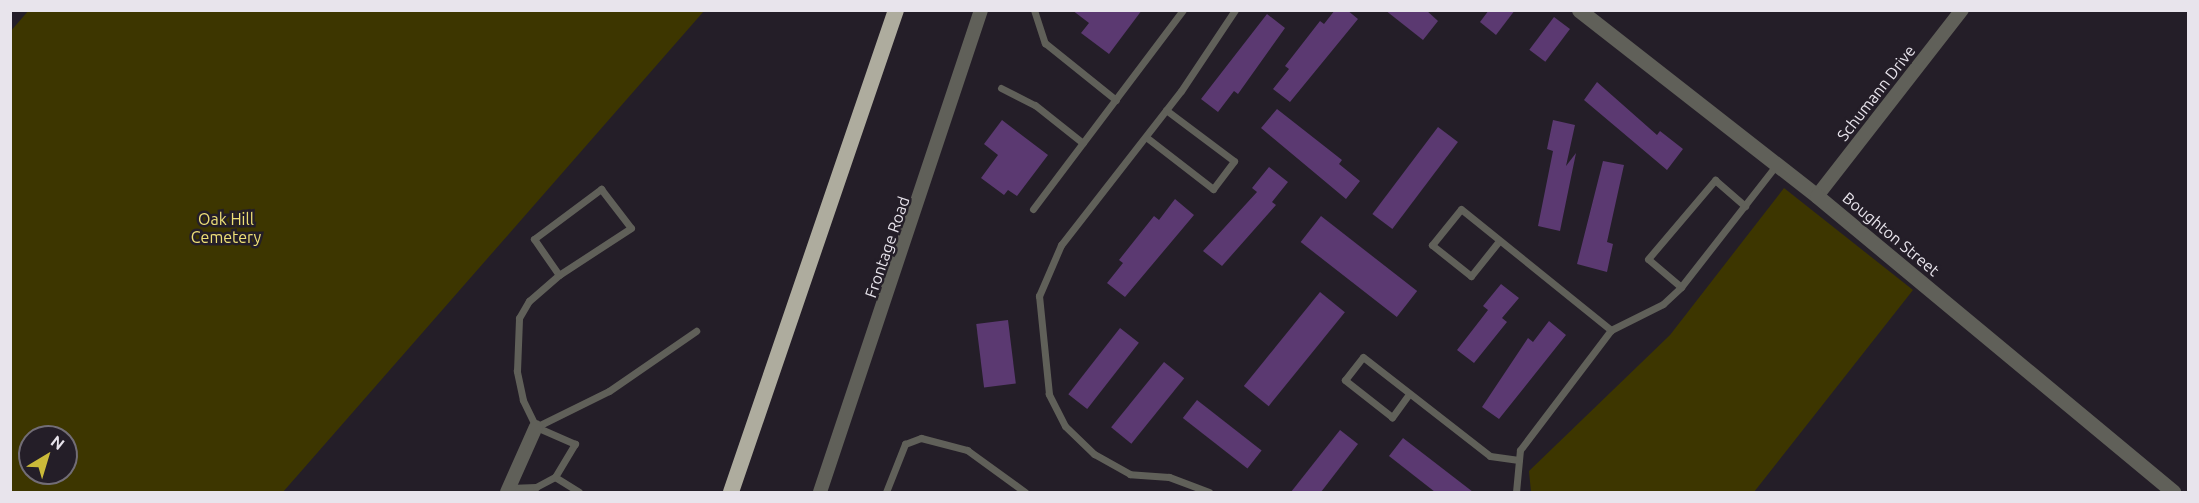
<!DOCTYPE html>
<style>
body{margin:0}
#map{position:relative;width:2199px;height:503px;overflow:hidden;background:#241e28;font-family:Ubuntu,sans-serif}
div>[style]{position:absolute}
.green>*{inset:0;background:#3d3600}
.building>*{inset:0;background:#5b3971;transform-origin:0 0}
.service>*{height:7px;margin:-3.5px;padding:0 3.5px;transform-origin:3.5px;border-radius:3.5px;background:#606059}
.minor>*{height:14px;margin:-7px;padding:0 7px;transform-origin:7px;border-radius:7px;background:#606059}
.tertiary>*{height:15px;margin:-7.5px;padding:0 7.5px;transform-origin:7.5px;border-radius:7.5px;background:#606059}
.trunk>*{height:16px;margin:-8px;padding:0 8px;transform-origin:8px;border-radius:8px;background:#aeac9e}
span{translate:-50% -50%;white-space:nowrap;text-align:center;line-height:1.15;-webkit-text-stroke:5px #241e28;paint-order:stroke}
.street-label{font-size:16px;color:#e8e4ec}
.park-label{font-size:16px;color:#efe077}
.frame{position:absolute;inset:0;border:12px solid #e8e4ec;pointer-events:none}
.north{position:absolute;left:18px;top:425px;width:60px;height:60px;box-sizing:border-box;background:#241e28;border:2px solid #726d76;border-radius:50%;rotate:38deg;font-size:16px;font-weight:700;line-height:24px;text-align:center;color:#e8e4ec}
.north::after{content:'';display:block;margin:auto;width:21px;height:27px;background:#cbba39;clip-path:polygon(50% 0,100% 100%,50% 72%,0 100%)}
</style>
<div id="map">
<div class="green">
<i style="clip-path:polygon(evenodd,29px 10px,704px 10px,704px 11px,283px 492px,11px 492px,10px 32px,29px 10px,30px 437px,66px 437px,66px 473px,30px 473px,30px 437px)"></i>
<i style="clip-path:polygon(1784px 188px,1913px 290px,1754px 492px,1531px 492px,1529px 471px,1670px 335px)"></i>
</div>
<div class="building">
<i style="clip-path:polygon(1072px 10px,1142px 10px,1109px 54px,1081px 33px,1089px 23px)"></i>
<i style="clip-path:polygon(1335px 10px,1347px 10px,1358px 19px,1290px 102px,1273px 89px,1289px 69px,1285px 66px,1320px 21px,1324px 24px)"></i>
<i style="clip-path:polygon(1385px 10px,1426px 10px,1438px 21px,1423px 40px)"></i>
<i style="clip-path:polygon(1489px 10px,1515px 10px,1496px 35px,1480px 22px)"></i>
<i style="clip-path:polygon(1267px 14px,1285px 28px,1238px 94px,1234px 91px,1218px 112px,1201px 99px)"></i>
<i style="left:1554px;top:17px;width:20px;height:41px;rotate:37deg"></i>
<i style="clip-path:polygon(1597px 82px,1657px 135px,1660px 131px,1683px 149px,1667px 170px,1584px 100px)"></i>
<i style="clip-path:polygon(1277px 109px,1342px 160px,1339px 164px,1360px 181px,1346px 199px,1261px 128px)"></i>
<i style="clip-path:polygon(1002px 120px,1048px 155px,1017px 196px,1008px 190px,1004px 195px,981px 178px,998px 155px,984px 144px)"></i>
<i style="clip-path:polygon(1553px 120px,1575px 125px,1566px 166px,1576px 153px,1560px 231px,1538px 226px,1553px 151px,1547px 149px)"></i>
<i style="left:1438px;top:127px;width:25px;height:109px;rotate:37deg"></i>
<i style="clip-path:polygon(1603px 161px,1624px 165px,1607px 242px,1613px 244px,1607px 272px,1577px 264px)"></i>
<i style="clip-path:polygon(1269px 167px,1288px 182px,1272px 202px,1276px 205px,1222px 266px,1203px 251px,1257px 192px,1252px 188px)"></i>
<i style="clip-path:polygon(1175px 199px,1194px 215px,1125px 297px,1107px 283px,1123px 263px,1119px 260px,1154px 216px,1159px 220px)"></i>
<i style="left:1321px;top:216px;width:122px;height:33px;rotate:38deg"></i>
<i style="clip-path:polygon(1501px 284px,1519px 298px,1502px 318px,1507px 322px,1474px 363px,1457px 350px,1488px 310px,1483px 306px)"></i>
<i style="left:1320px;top:292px;width:32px;height:121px;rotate:39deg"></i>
<i style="left:1008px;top:320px;width:64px;height:32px;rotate:83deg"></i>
<i style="clip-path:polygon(1549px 321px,1566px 335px,1499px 419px,1482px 407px,1528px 338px,1533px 342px)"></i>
<i style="left:1120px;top:328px;width:24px;height:84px;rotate:38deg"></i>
<i style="left:1164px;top:362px;width:26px;height:84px;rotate:39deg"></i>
<i style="left:1197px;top:400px;width:82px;height:23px;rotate:38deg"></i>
<i style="clip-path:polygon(1340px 430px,1358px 444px,1321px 492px,1291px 492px)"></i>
<i style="clip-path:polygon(1403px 438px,1473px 492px,1435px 492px,1389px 456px)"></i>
</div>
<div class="service">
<i style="left:1034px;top:10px;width:35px;rotate:72deg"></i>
<i style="left:1045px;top:43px;width:91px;rotate:38.8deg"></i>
<i style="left:1001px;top:88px;width:38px;rotate:27deg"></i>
<i style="left:1035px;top:105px;width:61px;rotate:38.4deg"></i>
<i style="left:1146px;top:137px;width:85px;rotate:37.8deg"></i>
<i style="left:1213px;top:189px;width:35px;rotate:-53deg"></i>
<i style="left:1234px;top:161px;width:85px;rotate:-143.1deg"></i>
<i style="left:1033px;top:209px;width:249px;rotate:-53deg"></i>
<i style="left:1499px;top:241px;width:45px;rotate:128.7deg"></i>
<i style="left:1471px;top:276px;width:50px;rotate:-141.5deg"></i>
<i style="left:1432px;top:245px;width:46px;rotate:-51.1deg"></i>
<i style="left:1461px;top:209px;width:193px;rotate:38.9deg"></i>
<i style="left:1681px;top:287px;width:43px;rotate:-139.7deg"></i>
<i style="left:1648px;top:259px;width:104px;rotate:-49.7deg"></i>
<i style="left:1715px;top:180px;width:40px;rotate:41deg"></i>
<i style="left:1409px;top:394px;width:29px;rotate:126deg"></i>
<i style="left:1392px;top:417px;width:60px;rotate:-141.8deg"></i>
<i style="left:1345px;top:380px;width:29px;rotate:-52deg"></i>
<i style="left:1363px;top:357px;width:161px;rotate:37.9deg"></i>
<i style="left:1490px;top:456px;width:29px;rotate:8deg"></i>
<i style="left:536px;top:427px;width:81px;rotate:-26.3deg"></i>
<i style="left:609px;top:391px;width:106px;rotate:-34.6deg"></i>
<i style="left:555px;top:477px;width:28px;rotate:32deg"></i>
<i style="left:509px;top:488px;width:27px;rotate:-2deg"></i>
<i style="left:536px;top:487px;width:21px;rotate:-28deg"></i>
<i style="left:555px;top:477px;width:39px;rotate:-59deg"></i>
<i style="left:575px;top:444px;width:43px;rotate:-156.4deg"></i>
<i style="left:536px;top:427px;width:30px;rotate:-116deg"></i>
<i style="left:523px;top:400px;width:30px;rotate:-102deg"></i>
<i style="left:517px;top:371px;width:53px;rotate:-87.8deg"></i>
<i style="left:519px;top:318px;width:20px;rotate:-60deg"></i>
<i style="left:529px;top:301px;width:40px;rotate:-41deg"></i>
<i style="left:559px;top:275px;width:44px;rotate:-124.8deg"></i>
<i style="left:534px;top:239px;width:84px;rotate:-36.7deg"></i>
<i style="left:601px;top:189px;width:49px;rotate:52.4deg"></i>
<i style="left:631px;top:228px;width:86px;rotate:146.9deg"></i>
<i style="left:886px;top:492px;width:52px;rotate:-68.4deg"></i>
<i style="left:905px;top:444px;width:17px;rotate:-21deg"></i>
<i style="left:921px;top:438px;width:48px;rotate:14.6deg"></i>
<i style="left:967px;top:450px;width:72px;rotate:35.9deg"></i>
<i style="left:1209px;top:492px;width:43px;rotate:-159.4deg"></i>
<i style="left:1169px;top:477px;width:39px;rotate:-176deg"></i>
<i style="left:1130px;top:474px;width:41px;rotate:-150.9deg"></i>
<i style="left:1094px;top:454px;width:40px;rotate:-136deg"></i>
<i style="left:1065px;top:426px;width:36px;rotate:-117deg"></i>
<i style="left:1049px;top:394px;width:99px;rotate:-95.8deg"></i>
<i style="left:1039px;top:296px;width:56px;rotate:-66.7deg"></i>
<i style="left:1061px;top:245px;width:195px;rotate:-52.1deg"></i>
<i style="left:1181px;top:91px;width:97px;rotate:-56.3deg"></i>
<i style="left:1516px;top:492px;width:42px;rotate:-84.6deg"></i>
<i style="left:1520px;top:450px;width:151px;rotate:-52.8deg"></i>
<i style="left:1611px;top:330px;width:58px;rotate:-26.6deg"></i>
<i style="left:1663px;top:304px;width:25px;rotate:-43deg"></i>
<i style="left:1681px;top:287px;width:156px;rotate:-52deg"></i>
</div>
<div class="minor">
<i style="left:1817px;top:196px;width:236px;rotate:-52.1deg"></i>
<i style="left:507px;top:492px;width:71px;rotate:-66deg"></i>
<i style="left:820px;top:492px;width:508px;rotate:-71.53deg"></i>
</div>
<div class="tertiary">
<i style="left:1579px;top:10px;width:302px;rotate:38deg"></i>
<i style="left:1817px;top:196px;width:463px;rotate:39.7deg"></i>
</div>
<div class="trunk">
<i style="left:731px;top:492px;width:509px;rotate:-71.1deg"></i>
</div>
<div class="street-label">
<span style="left:1876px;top:93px;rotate:-52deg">Schumann Drive</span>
<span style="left:1891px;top:234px;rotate:40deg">Boughton Street</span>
<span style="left:887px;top:247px;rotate:-71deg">Frontage Road</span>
</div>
<div class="park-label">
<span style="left:226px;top:228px">Oak Hill<br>Cemetery</span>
</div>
<div class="frame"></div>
<div class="north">N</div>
</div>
